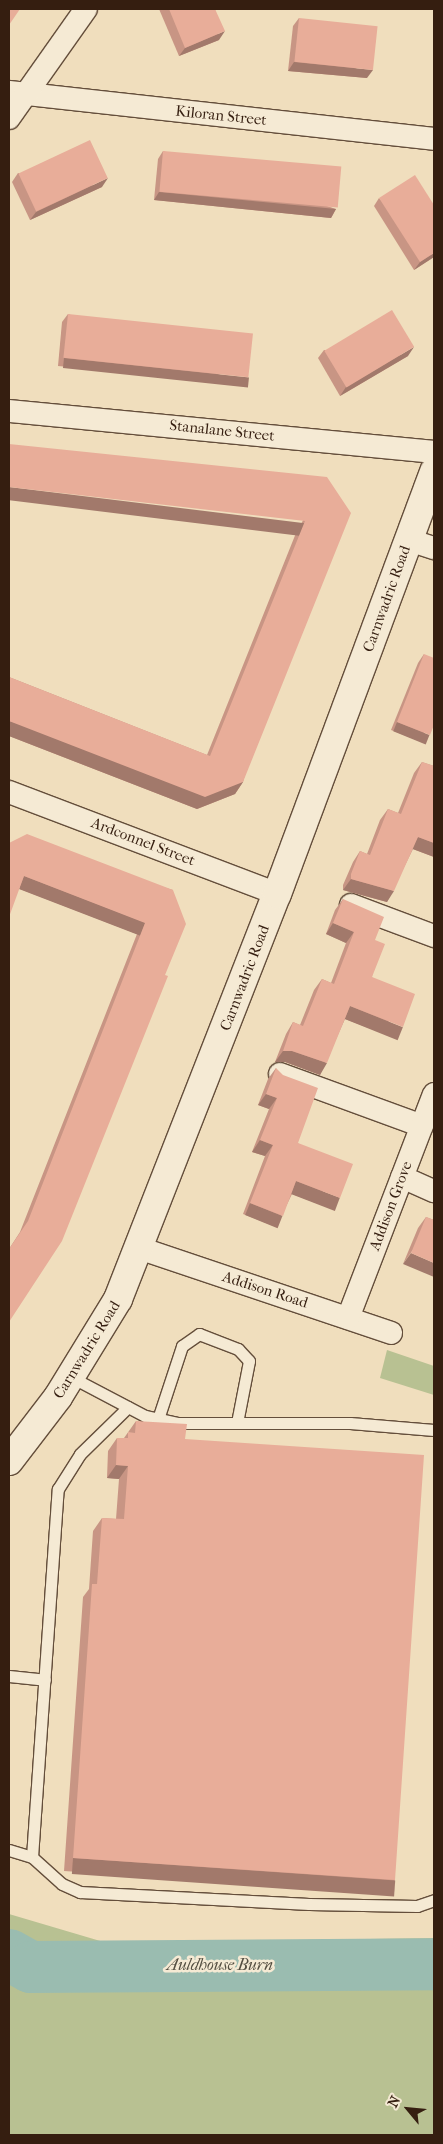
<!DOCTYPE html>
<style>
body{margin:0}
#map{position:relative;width:443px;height:2144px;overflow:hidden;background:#f0debd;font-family:"IM FELL French Canon",serif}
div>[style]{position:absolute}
.green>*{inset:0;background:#b8c192}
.river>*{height:52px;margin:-26px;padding:0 26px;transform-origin:26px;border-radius:26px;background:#9abcb0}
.roads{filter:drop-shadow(1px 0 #644e3b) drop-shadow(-1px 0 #644e3b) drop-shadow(0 1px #644e3b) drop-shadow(0 -1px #644e3b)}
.service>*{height:11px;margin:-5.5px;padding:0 5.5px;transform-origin:5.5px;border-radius:5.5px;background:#f5ead4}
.minor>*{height:22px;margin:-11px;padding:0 11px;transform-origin:11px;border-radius:11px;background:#f5ead4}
.tertiary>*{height:28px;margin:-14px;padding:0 14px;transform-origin:14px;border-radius:14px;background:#f5ead4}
.wall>*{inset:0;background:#c89584}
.shaded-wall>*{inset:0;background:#a2796b;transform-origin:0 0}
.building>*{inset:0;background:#e8ad99;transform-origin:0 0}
span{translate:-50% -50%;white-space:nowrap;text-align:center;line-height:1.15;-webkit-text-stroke:5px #f5ead4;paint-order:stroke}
.street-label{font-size:15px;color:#351e10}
.water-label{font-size:16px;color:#534d40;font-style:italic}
.frame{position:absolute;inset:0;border:10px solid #351e10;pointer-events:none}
.north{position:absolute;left:383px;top:2084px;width:50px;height:50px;-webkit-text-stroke:4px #f5ead4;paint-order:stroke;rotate:298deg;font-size:14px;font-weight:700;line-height:20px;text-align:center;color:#351e10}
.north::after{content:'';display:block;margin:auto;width:18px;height:22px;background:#351e10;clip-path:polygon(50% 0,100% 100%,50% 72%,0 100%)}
</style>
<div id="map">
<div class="green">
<i style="clip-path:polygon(387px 1350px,434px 1366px,434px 1395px,380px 1378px)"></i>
<i style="clip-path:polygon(9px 1914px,107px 1943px,434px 1938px,434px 2135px,9px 2135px)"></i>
</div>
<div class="river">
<i style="left:9px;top:1955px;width:25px;rotate:29deg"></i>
<i style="left:31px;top:1967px;width:403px;rotate:-0.4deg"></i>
</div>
<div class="roads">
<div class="service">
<i style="left:71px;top:1377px;width:84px;rotate:27.8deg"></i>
<i style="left:145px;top:1416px;width:33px;rotate:12deg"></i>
<i style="left:177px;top:1423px;width:173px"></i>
<i style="left:350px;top:1423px;width:84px;rotate:4.8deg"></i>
<i style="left:158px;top:1419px;width:77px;rotate:-71.8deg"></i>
<i style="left:182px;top:1346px;width:21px;rotate:-35deg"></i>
<i style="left:199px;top:1334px;width:42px;rotate:21deg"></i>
<i style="left:238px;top:1349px;width:16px;rotate:47deg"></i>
<i style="left:249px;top:1361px;width:63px;rotate:101deg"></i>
<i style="left:9px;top:1676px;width:36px;rotate:6deg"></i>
<i style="left:9px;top:1850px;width:24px;rotate:17deg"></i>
<i style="left:32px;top:1857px;width:40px;rotate:42deg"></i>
<i style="left:62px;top:1884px;width:20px;rotate:24deg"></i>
<i style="left:80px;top:1892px;width:229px;rotate:3deg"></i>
<i style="left:309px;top:1904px;width:108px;rotate:1.1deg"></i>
<i style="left:417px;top:1906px;width:18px;rotate:-19deg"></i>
<i style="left:32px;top:1857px;width:369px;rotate:-86deg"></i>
<i style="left:58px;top:1489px;width:41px;rotate:-57.8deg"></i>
<i style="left:80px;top:1454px;width:67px;rotate:-44.4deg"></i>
</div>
<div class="minor">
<i style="left:9px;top:92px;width:428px;rotate:6.3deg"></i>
<i style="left:9px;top:118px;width:133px;rotate:-54.8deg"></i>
<i style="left:9px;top:411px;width:427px;rotate:5.5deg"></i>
<i style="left:409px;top:540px;width:26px;rotate:18deg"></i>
<i style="left:9px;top:792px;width:287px;rotate:20.8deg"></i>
<i style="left:351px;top:905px;width:89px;rotate:20.5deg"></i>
<i style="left:280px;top:1074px;width:151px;rotate:20.1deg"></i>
<i style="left:402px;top:1177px;width:35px;rotate:24deg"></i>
<i style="left:139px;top:1248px;width:266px;rotate:18.6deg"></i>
<i style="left:348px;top:1318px;width:240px;rotate:-69deg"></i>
</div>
<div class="tertiary">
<i style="left:9px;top:1461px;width:81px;rotate:-52.6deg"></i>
<i style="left:58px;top:1397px;width:115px;rotate:-58.5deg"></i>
<i style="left:118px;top:1299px;width:435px;rotate:-68.6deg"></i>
<i style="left:277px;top:894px;width:451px;rotate:-69.6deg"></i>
</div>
</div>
<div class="wall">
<i style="clip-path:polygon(159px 9px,215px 9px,219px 40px,179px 56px)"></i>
<i style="clip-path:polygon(299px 18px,367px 78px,288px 71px,293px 26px)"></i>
<i style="clip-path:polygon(163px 151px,336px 209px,331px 218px,154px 200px,158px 159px)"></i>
<i style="clip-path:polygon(18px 173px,102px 187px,30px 220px,12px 182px)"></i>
<i style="clip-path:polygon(379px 198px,434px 257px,414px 270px,374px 206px)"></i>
<i style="clip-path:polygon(68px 314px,243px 384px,58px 366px,62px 322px)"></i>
<i style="clip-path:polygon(324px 350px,408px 356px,340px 396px,318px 358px)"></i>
<i style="clip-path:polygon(327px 477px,243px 782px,235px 794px,197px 809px,9px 736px,9px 677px,207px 755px,296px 533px)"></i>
<i style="clip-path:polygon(424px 654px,424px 743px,391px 730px,418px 663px)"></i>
<i style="clip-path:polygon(422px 762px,434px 766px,434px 857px,413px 849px,387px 902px,343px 890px,343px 885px,353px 862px,360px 851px,367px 854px,380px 820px,388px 809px,398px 813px,414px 773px)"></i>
<i style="clip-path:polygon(9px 843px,173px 890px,9px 1322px,9px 1249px,20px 1232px,137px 934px,20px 889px)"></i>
<i style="clip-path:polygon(343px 899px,375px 940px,372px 977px,395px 1038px,345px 1019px,320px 1075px,285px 1062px,275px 1062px,286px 1034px,293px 1022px,300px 1025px,314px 990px,322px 979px,331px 983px,346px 943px,326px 934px,335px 910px)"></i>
<i style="clip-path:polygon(276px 1068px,298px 1143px,332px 1209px,292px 1194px,276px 1227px,243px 1214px,265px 1156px,252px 1152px,269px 1109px,258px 1105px,268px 1079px)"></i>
<i style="clip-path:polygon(426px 1217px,434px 1220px,403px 1264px,418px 1228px)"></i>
<i style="clip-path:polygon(136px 1421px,185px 1439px,395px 1880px,386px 1893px,64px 1871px,83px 1597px,89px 1589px,93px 1531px,102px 1518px,116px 1519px,119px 1479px,107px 1478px,108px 1451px,117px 1438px,124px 1438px)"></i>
</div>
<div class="shaded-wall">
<i style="clip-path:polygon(225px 31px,219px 40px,179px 56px,185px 48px)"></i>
<i style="clip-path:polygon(294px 62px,373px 70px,367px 78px,288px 71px)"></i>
<i style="clip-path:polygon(108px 178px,102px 187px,30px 220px,36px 212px)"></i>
<i style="clip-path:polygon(159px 192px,336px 209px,331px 218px,154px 200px)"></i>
<i style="clip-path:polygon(434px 253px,434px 257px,414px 270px,420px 262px)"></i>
<i style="clip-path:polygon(414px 347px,408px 356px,340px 396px,346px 387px)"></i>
<i style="left:64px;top:358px;width:186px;height:10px;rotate:6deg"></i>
<i style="left:9px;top:487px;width:298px;height:13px;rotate:7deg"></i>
<i style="clip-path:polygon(9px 721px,243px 782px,235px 794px,197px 809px,9px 736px)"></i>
<i style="left:397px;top:722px;width:35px;height:10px;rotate:22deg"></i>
<i style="clip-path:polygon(418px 837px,434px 843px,434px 857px,410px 848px)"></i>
<i style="left:24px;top:876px;width:130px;height:14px;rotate:21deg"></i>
<i style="clip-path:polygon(351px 879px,394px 891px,387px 902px,343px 890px)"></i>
<i style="clip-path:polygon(333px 923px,354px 932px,346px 943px,326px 934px)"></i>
<i style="left:350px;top:1006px;width:57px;height:14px;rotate:22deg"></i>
<i style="clip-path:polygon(283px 1051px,292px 1051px,327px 1063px,320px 1075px,285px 1062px,275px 1062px)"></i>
<i style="clip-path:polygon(266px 1094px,277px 1098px,269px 1109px,258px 1105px)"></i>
<i style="clip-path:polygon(260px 1140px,273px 1145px,265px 1156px,252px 1152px)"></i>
<i style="left:296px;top:1181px;width:47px;height:14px;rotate:21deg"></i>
<i style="left:250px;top:1203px;width:35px;height:13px;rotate:22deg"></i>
<i style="clip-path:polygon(411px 1253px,434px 1263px,434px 1277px,403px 1264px)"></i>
<i style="clip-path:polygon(116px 1465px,128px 1466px,119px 1479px,107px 1478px)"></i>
<i style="left:73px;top:1858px;width:323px;height:16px;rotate:4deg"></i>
</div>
<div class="building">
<i style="clip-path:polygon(9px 9px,20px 9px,9px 25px)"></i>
<i style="clip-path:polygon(169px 9px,215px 9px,225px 31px,185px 48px)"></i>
<i style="left:299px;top:18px;width:79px;height:44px;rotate:6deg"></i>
<i style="left:90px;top:140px;width:42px;height:79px;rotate:65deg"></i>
<i style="left:163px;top:151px;width:179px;height:41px;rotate:5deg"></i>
<i style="clip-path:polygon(415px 175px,434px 205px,434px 253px,420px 262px,379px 198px)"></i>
<i style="left:392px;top:310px;width:43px;height:79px;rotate:59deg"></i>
<i style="left:68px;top:314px;width:186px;height:44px;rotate:6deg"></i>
<i style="clip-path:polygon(9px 444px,327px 477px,351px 513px,243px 782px,205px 797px,9px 721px,9px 677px,210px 756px,305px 521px,9px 487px)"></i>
<i style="clip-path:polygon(424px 654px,434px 658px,434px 725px,430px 735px,397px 722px)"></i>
<i style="clip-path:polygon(422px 762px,434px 766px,434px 843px,418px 837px,394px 891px,351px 879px,351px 874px,360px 851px,370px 855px,388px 809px,401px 814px)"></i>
<i style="clip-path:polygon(27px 834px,173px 890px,186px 924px,165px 975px,168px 976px,62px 1241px,9px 1322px,9px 1249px,28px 1221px,145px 923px,24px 876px,9px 917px,9px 843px)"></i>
<i style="clip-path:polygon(343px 899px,384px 917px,375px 940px,385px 944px,372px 977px,415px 994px,403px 1027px,350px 1006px,327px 1063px,292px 1051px,283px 1051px,293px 1022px,303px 1026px,322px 979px,334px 984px,354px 932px,333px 923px)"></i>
<i style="clip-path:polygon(276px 1068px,283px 1075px,318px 1088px,298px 1143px,353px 1164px,340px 1198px,296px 1181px,283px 1216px,250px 1203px,273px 1145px,260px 1140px,277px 1098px,266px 1094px)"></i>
<i style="clip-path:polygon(426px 1217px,434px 1220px,434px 1263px,411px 1253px)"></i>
<i style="clip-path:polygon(136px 1421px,187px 1424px,185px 1439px,424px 1455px,395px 1880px,73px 1858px,92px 1584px,97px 1584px,102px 1518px,124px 1519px,128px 1466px,116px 1465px,117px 1438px,128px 1438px,128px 1432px,135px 1433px)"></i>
</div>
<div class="street-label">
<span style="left:221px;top:116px;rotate:6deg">Kiloran Street</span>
<span style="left:222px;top:431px;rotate:6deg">Stanalane Street</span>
<span style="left:387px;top:599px;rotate:-70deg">Carnwadric Road</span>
<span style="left:143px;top:842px;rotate:21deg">Ardconnel Street</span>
<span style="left:245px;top:978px;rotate:-69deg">Carnwadric Road</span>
<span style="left:391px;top:1206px;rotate:-69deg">Addison Grove</span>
<span style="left:265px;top:1290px;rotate:18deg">Addison Road</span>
<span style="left:87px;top:1350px;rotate:-58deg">Carnwadric Road</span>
</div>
<div class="water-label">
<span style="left:220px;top:1965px">Auldhouse Burn</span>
</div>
<div class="frame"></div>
<div class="north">N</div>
</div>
